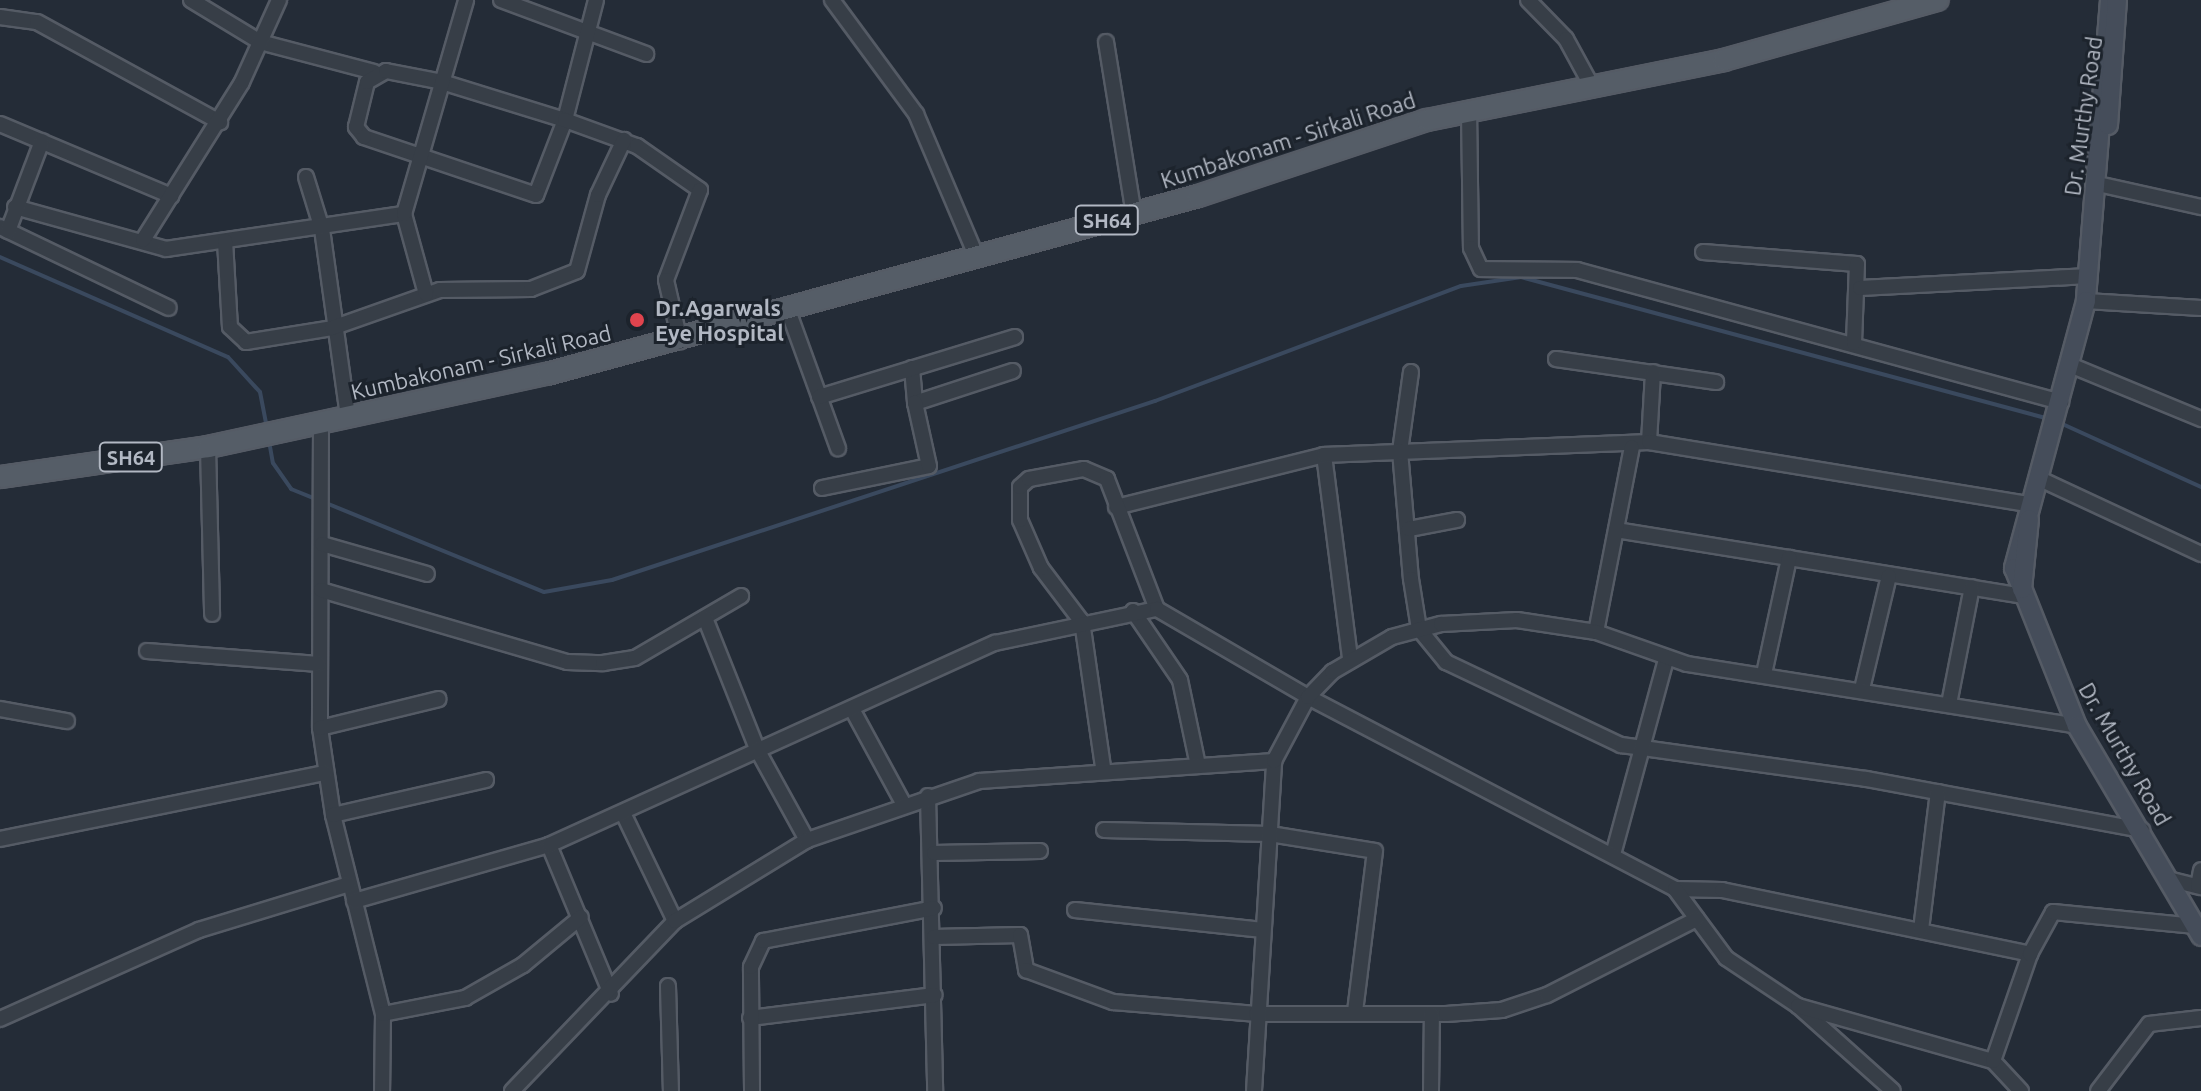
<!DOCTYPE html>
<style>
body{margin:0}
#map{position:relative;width:2201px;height:1091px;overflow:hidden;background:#242c37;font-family:Ubuntu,sans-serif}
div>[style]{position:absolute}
.stream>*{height:4px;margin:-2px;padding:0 2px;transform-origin:2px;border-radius:2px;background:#3a495e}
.roads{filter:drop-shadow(2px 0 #555b65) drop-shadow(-2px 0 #555b65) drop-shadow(0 2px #555b65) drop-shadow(0 -2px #555b65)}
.minor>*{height:14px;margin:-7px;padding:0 7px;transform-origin:7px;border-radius:7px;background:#373e47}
.secondary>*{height:18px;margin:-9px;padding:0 9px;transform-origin:9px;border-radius:9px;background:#454d5a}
.primary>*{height:20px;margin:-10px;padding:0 10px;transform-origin:10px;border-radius:10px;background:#555d67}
.dots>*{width:22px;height:22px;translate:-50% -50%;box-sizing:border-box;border:4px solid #1c232c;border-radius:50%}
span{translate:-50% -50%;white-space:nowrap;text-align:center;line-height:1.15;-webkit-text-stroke:6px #1c232c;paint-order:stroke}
.shield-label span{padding:2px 6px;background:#1c232c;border:2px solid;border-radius:6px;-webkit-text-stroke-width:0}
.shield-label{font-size:20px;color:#b2b8c3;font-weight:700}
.street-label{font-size:22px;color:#b2b8c3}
.poi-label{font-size:22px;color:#b2b8c3;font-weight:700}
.left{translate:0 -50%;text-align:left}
</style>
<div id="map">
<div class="stream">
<i style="left:0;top:257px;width:249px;rotate:23.7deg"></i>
<i style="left:228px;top:357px;width:47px;rotate:47.6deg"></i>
<i style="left:260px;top:392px;width:37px;rotate:79deg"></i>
<i style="left:2058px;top:422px;width:157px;rotate:24.4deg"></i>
<i style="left:269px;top:441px;width:22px;rotate:80deg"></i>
<i style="left:273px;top:463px;width:32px;rotate:55deg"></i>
<i style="left:291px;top:489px;width:29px;rotate:22deg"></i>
<i style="left:326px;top:503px;width:235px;rotate:22.2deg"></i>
<i style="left:544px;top:592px;width:69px;rotate:-10deg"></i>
<i style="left:612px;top:580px;width:572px;rotate:-18.24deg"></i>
<i style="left:1155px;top:401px;width:327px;rotate:-20.6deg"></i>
<i style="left:1461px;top:286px;width:61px;rotate:-8.5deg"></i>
<i style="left:1521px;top:277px;width:547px;rotate:15.05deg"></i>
</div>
<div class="roads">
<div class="minor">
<i style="left:191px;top:0;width:81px;rotate:31.3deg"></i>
<i style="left:260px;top:42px;width:118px;rotate:14.7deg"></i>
<i style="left:501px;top:0;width:155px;rotate:20.4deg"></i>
<i style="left:596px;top:0;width:124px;rotate:104.5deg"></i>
<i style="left:565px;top:120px;width:80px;rotate:111.1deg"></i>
<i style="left:536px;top:195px;width:182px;rotate:-161.4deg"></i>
<i style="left:364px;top:137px;width:13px;rotate:-129deg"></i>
<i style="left:356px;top:127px;width:46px;rotate:-76.3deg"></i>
<i style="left:367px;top:82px;width:22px;rotate:-30deg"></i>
<i style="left:386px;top:71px;width:57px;rotate:11.1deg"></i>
<i style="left:442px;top:82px;width:129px;rotate:17.2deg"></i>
<i style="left:565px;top:120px;width:77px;rotate:19.9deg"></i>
<i style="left:637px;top:146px;width:77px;rotate:34.9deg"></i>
<i style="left:700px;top:190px;width:96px;rotate:110.7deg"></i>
<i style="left:666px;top:280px;width:63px;rotate:77.1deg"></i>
<i style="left:832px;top:0;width:142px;rotate:53.6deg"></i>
<i style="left:916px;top:114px;width:151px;rotate:67deg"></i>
<i style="left:1528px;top:0;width:54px;rotate:45.7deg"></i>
<i style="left:1566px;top:39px;width:50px;rotate:61.4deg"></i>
<i style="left:0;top:17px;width:37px;rotate:8deg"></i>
<i style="left:37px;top:22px;width:209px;rotate:28.7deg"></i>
<i style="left:1106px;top:42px;width:174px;rotate:80.8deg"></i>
<i style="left:1469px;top:109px;width:139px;rotate:89.2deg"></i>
<i style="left:1471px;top:248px;width:23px;rotate:65deg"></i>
<i style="left:1481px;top:269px;width:96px;rotate:0.6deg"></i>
<i style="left:1577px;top:270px;width:502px;rotate:15.26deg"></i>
<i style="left:0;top:124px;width:186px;rotate:22.8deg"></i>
<i style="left:306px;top:177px;width:54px;rotate:72.9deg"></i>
<i style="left:322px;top:229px;width:189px;rotate:82.1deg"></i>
<i style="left:2098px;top:184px;width:106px;rotate:12.6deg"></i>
<i style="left:15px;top:207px;width:157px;rotate:15.5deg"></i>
<i style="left:166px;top:249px;width:241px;rotate:-8.4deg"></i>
<i style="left:0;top:227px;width:187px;rotate:25.6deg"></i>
<i style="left:8px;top:231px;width:96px;rotate:-69.3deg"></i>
<i style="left:143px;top:240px;width:186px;rotate:-57.9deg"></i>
<i style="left:242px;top:82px;width:90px;rotate:-65.7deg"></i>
<i style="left:225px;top:241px;width:86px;rotate:86.7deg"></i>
<i style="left:230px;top:327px;width:22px;rotate:43deg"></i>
<i style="left:246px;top:342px;width:87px;rotate:-9.2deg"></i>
<i style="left:332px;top:328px;width:114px;rotate:-19.4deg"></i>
<i style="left:440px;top:290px;width:91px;rotate:-0.6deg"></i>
<i style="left:531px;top:289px;width:49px;rotate:-21.4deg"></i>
<i style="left:577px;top:271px;width:79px;rotate:-74.6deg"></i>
<i style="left:598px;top:195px;width:61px;rotate:-64.7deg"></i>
<i style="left:1703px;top:252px;width:154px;rotate:4.5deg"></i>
<i style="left:1857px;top:264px;width:79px;rotate:92.2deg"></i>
<i style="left:1860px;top:288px;width:227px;rotate:-3deg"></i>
<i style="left:426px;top:294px;width:83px;rotate:-105.4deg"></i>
<i style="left:404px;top:214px;width:223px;rotate:-73.8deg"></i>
<i style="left:2086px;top:301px;width:115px;rotate:3.5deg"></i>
<i style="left:789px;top:313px;width:144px;rotate:70.1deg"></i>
<i style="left:1556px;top:359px;width:162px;rotate:8.2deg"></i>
<i style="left:2070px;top:365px;width:142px;rotate:22.4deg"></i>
<i style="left:912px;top:368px;width:35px;rotate:85deg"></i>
<i style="left:915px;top:403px;width:103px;rotate:-18.1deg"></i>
<i style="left:1411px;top:372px;width:80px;rotate:97.9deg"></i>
<i style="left:1400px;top:451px;width:128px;rotate:85.1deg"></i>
<i style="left:1411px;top:579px;width:51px;rotate:80.9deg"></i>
<i style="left:1419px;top:629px;width:43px;rotate:50.7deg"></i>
<i style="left:1446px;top:662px;width:194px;rotate:25.4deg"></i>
<i style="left:1621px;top:745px;width:247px;rotate:7.9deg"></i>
<i style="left:1866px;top:779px;width:281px;rotate:10.5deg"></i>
<i style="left:819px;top:397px;width:205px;rotate:-17deg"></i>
<i style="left:321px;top:422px;width:306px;rotate:90.2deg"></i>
<i style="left:320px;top:728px;width:88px;rotate:81.5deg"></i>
<i style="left:333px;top:815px;width:205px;rotate:75.9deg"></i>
<i style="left:383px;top:1014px;width:77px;rotate:90.7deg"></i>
<i style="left:1649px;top:442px;width:70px;rotate:-86.7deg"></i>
<i style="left:208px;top:447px;width:167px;rotate:88.6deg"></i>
<i style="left:1324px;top:455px;width:206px;rotate:82.7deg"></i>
<i style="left:2038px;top:478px;width:180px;rotate:25deg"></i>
<i style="left:822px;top:488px;width:109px;rotate:-11.6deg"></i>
<i style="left:929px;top:466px;width:65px;rotate:-102.5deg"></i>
<i style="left:1116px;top:507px;width:214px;rotate:-14deg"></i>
<i style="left:1324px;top:455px;width:325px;rotate:-2.3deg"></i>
<i style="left:1649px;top:442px;width:385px;rotate:9.3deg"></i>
<i style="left:1409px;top:529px;width:49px;rotate:-10.6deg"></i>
<i style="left:1616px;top:530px;width:412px;rotate:9.2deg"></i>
<i style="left:322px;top:544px;width:109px;rotate:15.9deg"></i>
<i style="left:321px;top:590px;width:256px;rotate:16.3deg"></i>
<i style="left:567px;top:662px;width:36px;rotate:2deg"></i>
<i style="left:603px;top:663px;width:32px;rotate:-9deg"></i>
<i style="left:635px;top:658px;width:123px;rotate:-30.3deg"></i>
<i style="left:1133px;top:611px;width:83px;rotate:55.7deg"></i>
<i style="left:1180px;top:680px;width:83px;rotate:78.1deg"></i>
<i style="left:705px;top:618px;width:143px;rotate:68.3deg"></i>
<i style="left:758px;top:751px;width:102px;rotate:61.2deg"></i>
<i style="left:1596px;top:632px;width:188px;rotate:-79deg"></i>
<i style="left:147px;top:651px;width:172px;rotate:4.3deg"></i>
<i style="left:1764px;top:674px;width:119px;rotate:-77.8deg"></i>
<i style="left:1862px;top:689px;width:116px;rotate:-76.6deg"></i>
<i style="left:1949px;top:704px;width:119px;rotate:-78.9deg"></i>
<i style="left:0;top:709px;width:68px;rotate:10.2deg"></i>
<i style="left:852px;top:709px;width:107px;rotate:61.5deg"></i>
<i style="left:320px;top:728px;width:122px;rotate:-13.7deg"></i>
<i style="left:1103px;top:767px;width:147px;rotate:-98.2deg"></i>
<i style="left:1082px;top:622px;width:68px;rotate:-127.2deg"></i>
<i style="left:1041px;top:568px;width:52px;rotate:-113.6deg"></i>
<i style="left:1020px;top:520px;width:33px;rotate:-90deg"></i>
<i style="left:1020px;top:487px;width:12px;rotate:-42deg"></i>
<i style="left:1029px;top:479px;width:56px;rotate:-10.3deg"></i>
<i style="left:1084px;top:469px;width:25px;rotate:23deg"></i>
<i style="left:1107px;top:479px;width:139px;rotate:69deg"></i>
<i style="left:928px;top:796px;width:295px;rotate:88.6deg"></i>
<i style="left:623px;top:813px;width:120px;rotate:64.3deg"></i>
<i style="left:333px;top:815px;width:157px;rotate:-12.9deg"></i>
<i style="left:1104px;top:830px;width:166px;rotate:1.4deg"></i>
<i style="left:1270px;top:834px;width:106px;rotate:9.2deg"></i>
<i style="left:1375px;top:851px;width:161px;rotate:97.1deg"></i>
<i style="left:0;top:839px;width:332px;rotate:-11.5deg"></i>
<i style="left:549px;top:845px;width:161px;rotate:67.4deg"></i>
<i style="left:1614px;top:851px;width:199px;rotate:-74.8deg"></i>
<i style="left:934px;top:853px;width:106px;rotate:-1.1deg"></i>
<i style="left:2168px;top:879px;width:34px;rotate:14deg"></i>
<i style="left:2198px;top:886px;width:16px;rotate:-79deg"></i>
<i style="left:1675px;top:889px;width:47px;rotate:1.2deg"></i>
<i style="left:1722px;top:890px;width:315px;rotate:11.7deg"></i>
<i style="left:354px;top:901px;width:203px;rotate:-16deg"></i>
<i style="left:549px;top:845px;width:490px;rotate:-24.4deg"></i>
<i style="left:995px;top:643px;width:166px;rotate:-11.9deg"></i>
<i style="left:1157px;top:609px;width:175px;rotate:30.2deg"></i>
<i style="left:1308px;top:697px;width:414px;rotate:27.6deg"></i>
<i style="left:1675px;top:889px;width:86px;rotate:53.5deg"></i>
<i style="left:1726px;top:958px;width:87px;rotate:33.7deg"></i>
<i style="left:1798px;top:1006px;width:127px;rotate:41.8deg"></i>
<i style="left:1075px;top:910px;width:189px;rotate:6.1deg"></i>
<i style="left:1921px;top:930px;width:139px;rotate:-83deg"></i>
<i style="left:934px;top:937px;width:86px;rotate:-1.3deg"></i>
<i style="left:1020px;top:935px;width:36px;rotate:80deg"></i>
<i style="left:1026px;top:970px;width:93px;rotate:20.2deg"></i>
<i style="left:1113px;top:1002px;width:144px;rotate:4.8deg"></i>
<i style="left:1256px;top:1014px;width:190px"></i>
<i style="left:1446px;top:1014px;width:56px;rotate:-4.1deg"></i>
<i style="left:1502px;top:1010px;width:47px;rotate:-18.4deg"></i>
<i style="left:1547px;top:995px;width:168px;rotate:-26.9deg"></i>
<i style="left:668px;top:986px;width:105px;rotate:88.4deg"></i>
<i style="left:1798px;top:1006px;width:203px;rotate:15.8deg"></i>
<i style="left:1993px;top:1061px;width:41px;rotate:47deg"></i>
<i style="left:383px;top:1014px;width:84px;rotate:-11deg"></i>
<i style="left:465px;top:998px;width:67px;rotate:-29.6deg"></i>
<i style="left:523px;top:965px;width:75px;rotate:-39.6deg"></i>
<i style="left:750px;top:1018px;width:186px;rotate:-7.1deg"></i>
<i style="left:0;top:1019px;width:218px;rotate:-24.1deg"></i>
<i style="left:199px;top:930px;width:157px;rotate:-17deg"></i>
<i style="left:1993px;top:1061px;width:113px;rotate:-70.9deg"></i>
<i style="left:2030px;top:954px;width:48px;rotate:-61.3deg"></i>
<i style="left:2053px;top:912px;width:143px;rotate:5.6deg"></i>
<i style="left:512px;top:1091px;width:236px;rotate:-46.2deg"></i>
<i style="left:675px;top:921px;width:155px;rotate:-31.5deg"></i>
<i style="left:807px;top:840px;width:182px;rotate:-18.9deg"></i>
<i style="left:979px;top:781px;width:296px;rotate:-3.9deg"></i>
<i style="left:752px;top:1091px;width:124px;rotate:-90.5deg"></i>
<i style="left:751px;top:967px;width:29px;rotate:-65deg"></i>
<i style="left:763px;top:941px;width:174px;rotate:-10.9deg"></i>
<i style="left:1254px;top:1091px;width:331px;rotate:-86.5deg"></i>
<i style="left:1274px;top:761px;width:72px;rotate:-62deg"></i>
<i style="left:1308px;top:697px;width:35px;rotate:-46deg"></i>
<i style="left:1332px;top:672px;width:69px;rotate:-30.3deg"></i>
<i style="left:1392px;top:637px;width:51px;rotate:-14.9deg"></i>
<i style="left:1441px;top:624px;width:76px;rotate:-3deg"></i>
<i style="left:1517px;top:620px;width:80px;rotate:8.6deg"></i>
<i style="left:1596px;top:632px;width:96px;rotate:19.4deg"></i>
<i style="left:1687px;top:664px;width:395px;rotate:9deg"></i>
<i style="left:1431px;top:1091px;width:77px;rotate:-89.3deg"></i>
<i style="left:2098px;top:1091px;width:84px;rotate:-52.7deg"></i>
<i style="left:2149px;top:1024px;width:52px;rotate:-6.6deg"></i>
</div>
<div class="secondary">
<i style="left:2110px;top:0;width:302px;rotate:94.6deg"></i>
<i style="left:2086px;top:301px;width:277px;rotate:105.1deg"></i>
<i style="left:2014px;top:568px;width:170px;rotate:68.3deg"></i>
<i style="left:2077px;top:726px;width:244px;rotate:59.4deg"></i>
<i style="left:2108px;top:125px;width:125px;rotate:-85.9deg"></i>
<i style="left:2022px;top:589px;width:70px;rotate:-84.3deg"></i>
</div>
<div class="primary">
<i style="left:0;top:477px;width:210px;rotate:-8.2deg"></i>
<i style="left:208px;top:447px;width:347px;rotate:-12.2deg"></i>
<i style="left:547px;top:374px;width:675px;rotate:-15.29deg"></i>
<i style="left:1198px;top:196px;width:241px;rotate:-18.4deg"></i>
<i style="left:1427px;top:120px;width:303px;rotate:-11.4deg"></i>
<i style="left:1724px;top:60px;width:222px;rotate:-15.7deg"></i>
</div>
</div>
<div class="dots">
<i style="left:637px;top:320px;background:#e0444e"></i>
</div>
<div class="shield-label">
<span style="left:1107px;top:220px">SH64</span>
<span style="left:131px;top:457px">SH64</span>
</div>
<div class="street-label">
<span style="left:2083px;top:116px;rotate:-82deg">Dr. Murthy Road</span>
<span style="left:1288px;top:140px;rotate:-18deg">Kumbakonam - Sirkali Road</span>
<span style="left:481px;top:362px;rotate:-13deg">Kumbakonam - Sirkali Road</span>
<span style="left:2125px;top:754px;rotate:60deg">Dr. Murthy Road</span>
</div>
<div class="poi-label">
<span class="left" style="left:655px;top:320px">Dr.Agarwals<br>Eye Hospital</span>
</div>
</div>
